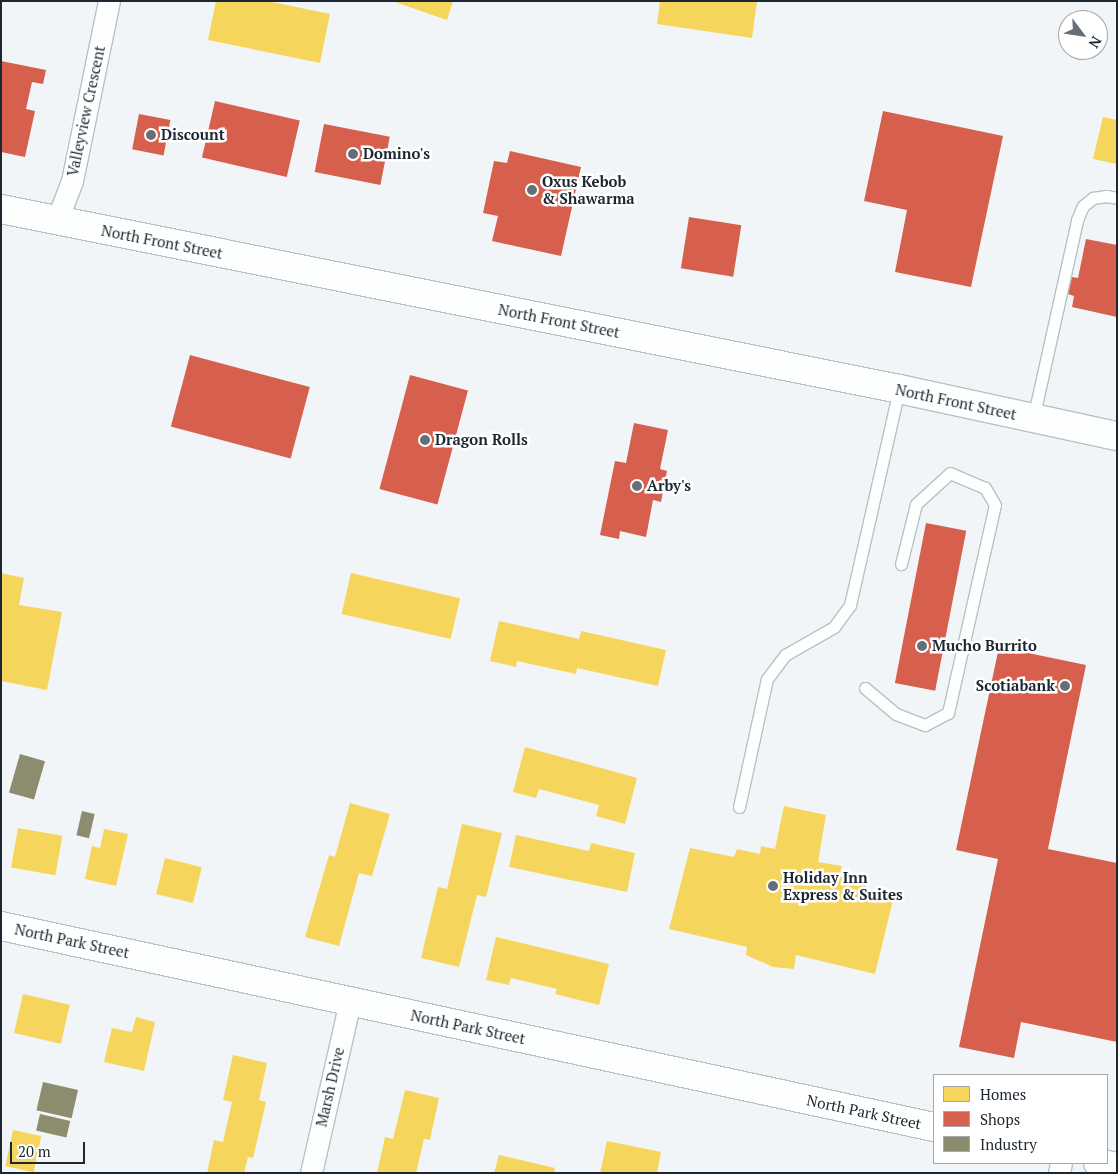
<!DOCTYPE html>
<style>
body{margin:0}
#map{position:relative;width:1118px;height:1174px;overflow:hidden;background:#f2f5f7;font-family:"PT Serif",serif}
div>[style]{position:absolute}
.homes>*{inset:0;background:#f6d55c;transform-origin:0 0}
.shops>*{inset:0;background:#d6604d;transform-origin:0 0}
.industry>*{inset:0;background:#8c8c6e;transform-origin:0 0}
.roads{filter:drop-shadow(1px 0 #b9c0c6) drop-shadow(-1px 0 #b9c0c6) drop-shadow(0 1px #b9c0c6) drop-shadow(0 -1px #b9c0c6)}
.lane>*{height:11px;margin:-5.5px;padding:0 5.5px;transform-origin:5.5px;border-radius:5.5px;background:#fdfefe}
.street>*{height:21px;margin:-10.5px;padding:0 10.5px;transform-origin:10.5px;border-radius:10.5px;background:#fdfefe}
.secondary>*{height:28px;margin:-14px;padding:0 14px;transform-origin:14px;border-radius:14px;background:#fdfefe}
.primary>*{height:28px;margin:-14px;padding:0 14px;transform-origin:14px;border-radius:14px;background:#fdfefe}
.dots>*{width:14px;height:14px;translate:-50% -50%;box-sizing:border-box;border:2px solid #fff;border-radius:50%}
span{translate:-50% -50%;white-space:nowrap;text-align:center;line-height:1.15;-webkit-text-stroke:5px #fff;paint-order:stroke}
.street-label{font-size:15px;color:#1c2731}
.poi-label{font-size:15px;color:#1c2731;font-weight:700}
.left{translate:0 -50%;text-align:left}
.right{translate:-100% -50%;text-align:right}
.frame{position:absolute;inset:0;border:2px solid #1c2731;pointer-events:none}
.legend{position:absolute;left:933px;top:1074px;width:175px;height:90px;box-sizing:border-box;background:#fff;border:1px solid #a4a9ad;margin:0;padding:6px 9px;list-style:none;font-size:15px;color:#1c2731}
.legend li{display:flex;align-items:center;gap:10px;height:25px}
.legend b{width:25px;border:1px solid #a4a9ad}
.north{position:absolute;left:1058px;top:10px;width:50px;height:50px;box-sizing:border-box;background:#fff;border:1px solid #a4a9ad;border-radius:50%;rotate:121deg;font-size:14px;font-weight:700;line-height:20px;text-align:center;color:#1c2731}
.north::after{content:'';display:block;margin:auto;width:18px;height:22px;background:#676f76;clip-path:polygon(50% 0,100% 100%,50% 72%,0 100%)}
.scale{position:absolute;left:10px;top:1142px;width:75px;height:22px;box-sizing:border-box;border:2px solid #1c2731;border-top:0;padding-left:6px;font-size:15px;line-height:18px;white-space:nowrap;color:#1c2731;-webkit-text-stroke:4px #fff;paint-order:stroke}
</style>
<div id="map">
<div class="homes">
<i style="clip-path:polygon(216px 1px,267px 1px,330px 14px,320px 63px,208px 40px)"></i>
<i style="clip-path:polygon(392px 1px,453px 1px,447px 20px)"></i>
<i style="clip-path:polygon(660px 1px,757px 1px,752px 38px,657px 24px)"></i>
<i style="clip-path:polygon(1103px 117px,1117px 120px,1117px 164px,1093px 159px)"></i>
<i style="clip-path:polygon(1px 573px,24px 578px,19px 605px,62px 612px,47px 690px,1px 681px)"></i>
<i style="left:351px;top:573px;width:112px;height:42px;rotate:13deg"></i>
<i style="clip-path:polygon(499px 621px,579px 639px,581px 631px,666px 650px,658px 686px,577px 668px,576px 674px,517px 661px,516px 667px,490px 661px)"></i>
<i style="clip-path:polygon(525px 747px,637px 778px,625px 824px,596px 816px,599px 805px,539px 789px,536px 798px,513px 792px)"></i>
<i style="clip-path:polygon(350px 803px,390px 814px,372px 876px,359px 873px,339px 946px,305px 937px,329px 855px,335px 857px)"></i>
<i style="clip-path:polygon(784px 806px,826px 815px,818px 862px,842px 866px,840px 876px,866px 881px,866px 890px,894px 896px,875px 974px,796px 955px,794px 969px,773px 967px,746px 955px,747px 947px,669px 929px,690px 848px,734px 857px,737px 849px,760px 854px,761px 846px,775px 849px)"></i>
<i style="clip-path:polygon(462px 824px,502px 833px,486px 897px,477px 895px,459px 967px,421px 958px,438px 887px,447px 889px)"></i>
<i style="left:18px;top:828px;width:45px;height:40px;rotate:10deg"></i>
<i style="clip-path:polygon(104px 829px,128px 834px,116px 886px,85px 879px,92px 846px,100px 848px)"></i>
<i style="clip-path:polygon(516px 835px,589px 851px,591px 843px,635px 853px,627px 892px,509px 867px)"></i>
<i style="left:165px;top:858px;width:38px;height:37px;rotate:14deg"></i>
<i style="clip-path:polygon(496px 937px,609px 964px,599px 1005px,555px 994px,557px 989px,511px 978px,509px 985px,486px 980px)"></i>
<i style="left:23px;top:994px;width:48px;height:40px;rotate:13deg"></i>
<i style="clip-path:polygon(136px 1017px,155px 1022px,144px 1071px,104px 1062px,112px 1028px,132px 1032px)"></i>
<i style="clip-path:polygon(233px 1055px,267px 1063px,259px 1100px,266px 1102px,253px 1158px,248px 1157px,244px 1173px,207px 1173px,214px 1140px,223px 1142px,232px 1102px,223px 1100px)"></i>
<i style="clip-path:polygon(405px 1090px,439px 1098px,430px 1140px,424px 1139px,416px 1173px,377px 1173px,385px 1137px,393px 1139px)"></i>
<i style="left:13px;top:1130px;width:29px;height:37px;rotate:12deg"></i>
<i style="clip-path:polygon(607px 1141px,661px 1152px,657px 1173px,600px 1173px)"></i>
<i style="clip-path:polygon(499px 1155px,555px 1168px,554px 1173px,494px 1173px)"></i>
</div>
<div class="shops">
<i style="clip-path:polygon(1px 61px,46px 70px,43px 84px,32px 82px,26px 109px,35px 111px,25px 157px,1px 152px)"></i>
<i style="left:215px;top:101px;width:87px;height:58px;rotate:13deg"></i>
<i style="clip-path:polygon(883px 111px,1003px 136px,971px 287px,895px 272px,907px 210px,864px 201px)"></i>
<i style="left:139px;top:114px;width:32px;height:36px;rotate:11deg"></i>
<i style="left:324px;top:124px;width:67px;height:49px;rotate:11deg"></i>
<i style="clip-path:polygon(510px 151px,581px 167px,561px 256px,492px 241px,498px 216px,483px 213px,494px 161px,507px 163px)"></i>
<i style="left:689px;top:217px;width:53px;height:52px;rotate:9deg"></i>
<i style="clip-path:polygon(1086px 239px,1117px 245px,1117px 317px,1072px 307px,1074px 296px,1068px 294px,1072px 277px,1078px 278px)"></i>
<i style="left:190px;top:355px;width:124px;height:74px;rotate:15deg"></i>
<i style="left:410px;top:375px;width:60px;height:118px;rotate:15deg"></i>
<i style="clip-path:polygon(634px 423px,668px 430px,660px 469px,667px 471px,661px 502px,653px 500px,646px 537px,620px 531px,619px 539px,600px 535px,615px 461px,626px 463px)"></i>
<i style="left:926px;top:523px;width:41px;height:163px;rotate:11deg"></i>
<i style="clip-path:polygon(999px 647px,1086px 665px,1048px 849px,1117px 863px,1117px 1042px,1021px 1022px,1014px 1058px,959px 1047px,998px 859px,956px 850px)"></i>
</div>
<div class="industry">
<i style="left:20px;top:754px;width:26px;height:40px;rotate:16deg"></i>
<i style="left:82px;top:811px;width:13px;height:25px;rotate:13deg"></i>
<i style="left:43px;top:1082px;width:36px;height:29px;rotate:13deg"></i>
<i style="left:40px;top:1114px;width:31px;height:17px;rotate:13deg"></i>
</div>
<div class="roads">
<div class="lane">
<i style="left:1033px;top:419px;width:204px;rotate:-77.5deg"></i>
<i style="left:1077px;top:220px;width:15px;rotate:-67deg"></i>
<i style="left:1083px;top:206px;width:13px;rotate:-39deg"></i>
<i style="left:1093px;top:198px;width:13px;rotate:-9deg"></i>
<i style="left:1106px;top:196px;width:11px;rotate:10deg"></i>
<i style="left:865px;top:688px;width:40px;rotate:40deg"></i>
<i style="left:896px;top:714px;width:31px;rotate:21deg"></i>
<i style="left:925px;top:725px;width:26px;rotate:-28deg"></i>
<i style="left:948px;top:713px;width:213px;rotate:-77.3deg"></i>
<i style="left:995px;top:505px;width:20px;rotate:-120deg"></i>
<i style="left:985px;top:488px;width:38px;rotate:-157deg"></i>
<i style="left:950px;top:473px;width:46px;rotate:137.6deg"></i>
<i style="left:916px;top:504px;width:62px;rotate:104deg"></i>
<i style="left:739px;top:807px;width:131px;rotate:-77.7deg"></i>
<i style="left:767px;top:679px;width:30px;rotate:-53deg"></i>
<i style="left:785px;top:655px;width:56px;rotate:-29.7deg"></i>
<i style="left:834px;top:627px;width:27px;rotate:-54deg"></i>
<i style="left:850px;top:605px;width:221px;rotate:-77.2deg"></i>
</div>
<div class="street">
<i style="left:57px;top:220px;width:42px;rotate:-69deg"></i>
<i style="left:72px;top:181px;width:184px;rotate:-78.4deg"></i>
<i style="left:311px;top:1173px;width:176px;rotate:-77.2deg"></i>
<i style="left:1059px;top:1173px;width:10px;rotate:-79deg"></i>
</div>
<div class="secondary">
<i style="left:1px;top:926px;width:954px;rotate:12.16deg"></i>
<i style="left:1098px;top:1163px;width:19px;rotate:12deg"></i>
</div>
<div class="primary">
<i style="left:1px;top:209px;width:916px;rotate:11.33deg"></i>
<i style="left:899px;top:389px;width:223px;rotate:12.2deg"></i>
</div>
</div>
<div class="dots">
<i style="left:151px;top:135px;background:#676f76"></i>
<i style="left:353px;top:154px;background:#676f76"></i>
<i style="left:532px;top:190px;background:#676f76"></i>
<i style="left:425px;top:440px;background:#676f76"></i>
<i style="left:637px;top:486px;background:#676f76"></i>
<i style="left:922px;top:646px;background:#676f76"></i>
<i style="left:1065px;top:686px;background:#676f76"></i>
<i style="left:773px;top:886px;background:#676f76"></i>
</div>
<div class="street-label">
<span style="left:86px;top:111px;rotate:-78deg">Valleyview Crescent</span>
<span style="left:162px;top:242px;rotate:11deg">North Front Street</span>
<span style="left:559px;top:321px;rotate:11deg">North Front Street</span>
<span style="left:956px;top:402px;rotate:12deg">North Front Street</span>
<span style="left:72px;top:941px;rotate:12deg">North Park Street</span>
<span style="left:468px;top:1027px;rotate:12deg">North Park Street</span>
<span style="left:330px;top:1087px;rotate:-77deg">Marsh Drive</span>
<span style="left:864px;top:1112px;rotate:12deg">North Park Street</span>
</div>
<div class="poi-label">
<span class="left" style="left:161px;top:135px">Discount</span>
<span class="left" style="left:363px;top:154px">Domino's</span>
<span class="left" style="left:542px;top:190px">Oxus Kebob<br>&amp; Shawarma</span>
<span class="left" style="left:435px;top:440px">Dragon Rolls</span>
<span class="left" style="left:647px;top:486px">Arby's</span>
<span class="left" style="left:932px;top:646px">Mucho Burrito</span>
<span class="right" style="left:1055px;top:686px">Scotiabank</span>
<span class="left" style="left:783px;top:886px">Holiday Inn<br>Express &amp; Suites</span>
</div>
<div class="frame"></div>
<ul class="legend">
<li><b style="height:14px;background:#f6d55c"></b>Homes</li>
<li><b style="height:14px;background:#d6604d"></b>Shops</li>
<li><b style="height:14px;background:#8c8c6e"></b>Industry</li>
</ul>
<div class="north">N</div>
<div class="scale">20 m</div>
</div>
